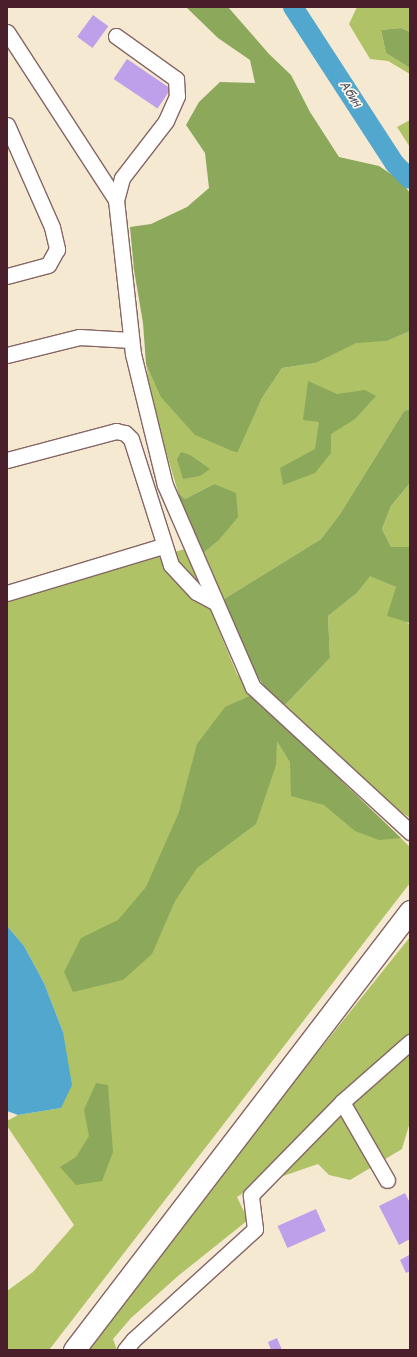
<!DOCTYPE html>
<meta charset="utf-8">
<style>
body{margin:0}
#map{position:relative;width:417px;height:1357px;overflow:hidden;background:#f6e9d1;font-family:Pangolin,sans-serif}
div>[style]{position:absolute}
.green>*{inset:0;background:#afc266}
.forest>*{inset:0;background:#8ba85b}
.water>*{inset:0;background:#52a7ce}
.river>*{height:20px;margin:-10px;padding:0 10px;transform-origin:10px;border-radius:10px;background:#52a7ce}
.building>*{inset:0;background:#bea0ea;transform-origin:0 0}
.roads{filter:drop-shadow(1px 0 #866665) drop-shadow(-1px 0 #866665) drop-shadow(0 1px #866665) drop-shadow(0 -1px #866665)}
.minor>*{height:15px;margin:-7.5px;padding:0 7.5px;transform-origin:7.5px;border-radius:7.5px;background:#fff}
.highway>*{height:21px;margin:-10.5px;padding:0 10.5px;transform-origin:10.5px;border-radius:10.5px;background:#fff}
span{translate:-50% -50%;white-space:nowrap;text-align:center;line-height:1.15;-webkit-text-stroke:3.5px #fcf5e5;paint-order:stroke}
.water-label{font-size:13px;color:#4d556c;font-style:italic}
.frame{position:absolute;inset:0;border:8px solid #4a1f2b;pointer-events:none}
</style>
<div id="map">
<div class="green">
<i style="clip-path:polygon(357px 7px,410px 7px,410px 32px,401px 28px,381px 30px,386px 53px,410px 68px,410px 74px,388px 61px,370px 59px,349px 24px)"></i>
<i style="clip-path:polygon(410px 120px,410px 147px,397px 127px)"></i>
<i style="clip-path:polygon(410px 331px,410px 409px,404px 411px,340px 514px,321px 539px,224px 599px,201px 555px,218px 541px,214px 484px,185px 499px,178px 492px,153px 408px,146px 364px,160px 396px,236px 453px,262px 398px,282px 368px,316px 363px,356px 342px,387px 341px)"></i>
<i style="clip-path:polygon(410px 483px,410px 547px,391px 547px,382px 529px,391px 506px)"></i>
<i style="clip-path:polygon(185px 549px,237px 674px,252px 695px,410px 847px,410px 883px,49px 1350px,7px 1350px,7px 1291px,33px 1272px,74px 1225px,7px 1126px,7px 1121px,18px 1115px,61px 1108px,63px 1032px,44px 983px,24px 946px,7px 926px,7px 599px)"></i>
<i style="clip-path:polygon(370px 575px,396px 587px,408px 624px,410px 623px,410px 818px,391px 805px,285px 705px,330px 658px,328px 616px,357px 593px)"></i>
<i style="clip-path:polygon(410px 937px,410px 1122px,402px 1149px,350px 1180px,329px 1175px,318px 1164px,254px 1186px,237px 1197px,248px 1220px,178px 1276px,131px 1318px,113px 1339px,117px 1350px,87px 1350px,241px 1148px)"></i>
</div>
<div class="forest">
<i style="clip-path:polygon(186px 7px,228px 7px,269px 54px,291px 75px,310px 112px,339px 157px,379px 166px,401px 181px,410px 193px,410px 331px,387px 341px,356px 343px,316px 363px,282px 368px,262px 398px,237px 453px,195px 435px,160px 396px,146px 364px,143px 323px,134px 270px,130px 227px,151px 224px,187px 207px,209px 188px,205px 153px,186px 125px,199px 102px,220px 82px,255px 83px,250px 60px,218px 38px)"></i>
<i style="clip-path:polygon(401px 28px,410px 32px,410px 68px,386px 53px,381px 30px)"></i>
<i style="clip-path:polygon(308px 381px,337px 394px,365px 390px,376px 396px,355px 419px,331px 434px,331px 453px,315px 473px,283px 485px,280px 468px,315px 449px,319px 422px,303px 420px)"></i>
<i style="clip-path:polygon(410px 409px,410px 483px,391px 506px,382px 529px,391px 547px,410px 547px,410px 623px,387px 616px,396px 587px,370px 576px,357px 593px,328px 616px,330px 658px,285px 705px,266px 689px,249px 664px,224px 599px,321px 539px,340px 514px,404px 411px)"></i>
<i style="clip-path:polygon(181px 452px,190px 455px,210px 469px,200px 476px,183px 479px,177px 459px)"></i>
<i style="clip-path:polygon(214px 484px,236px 493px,238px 517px,218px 541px,201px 555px,186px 521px,178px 492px,185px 499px)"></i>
<i style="clip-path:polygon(252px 695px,401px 838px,379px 840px,355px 831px,324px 805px,291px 796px,290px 762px,277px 741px,276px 765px,256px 824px,197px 868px,175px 901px,152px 954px,123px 980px,73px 992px,64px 972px,81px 938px,118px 920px,146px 887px,179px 812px,197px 744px,225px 707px)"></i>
<i style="clip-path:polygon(96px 1083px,108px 1085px,113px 1152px,102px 1181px,76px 1185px,60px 1167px,76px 1157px,89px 1136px,84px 1110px)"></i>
</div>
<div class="water">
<i style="clip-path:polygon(7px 926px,24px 946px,44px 983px,63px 1032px,72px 1085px,61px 1108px,18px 1115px,7px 1111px)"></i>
</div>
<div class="river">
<i style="left:293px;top:7px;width:187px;rotate:57deg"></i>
<i style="left:395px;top:164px;width:21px;rotate:45deg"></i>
</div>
<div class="building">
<i style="left:93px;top:15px;width:19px;height:27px;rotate:36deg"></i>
<i style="left:127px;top:59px;width:53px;height:24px;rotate:34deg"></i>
<i style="clip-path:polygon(405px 1193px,410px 1203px,410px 1239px,399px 1245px,379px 1206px)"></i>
<i style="left:316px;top:1209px;width:24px;height:42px;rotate:66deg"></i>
<i style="clip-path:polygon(409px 1255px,410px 1271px,406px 1273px,400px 1260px)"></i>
<i style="clip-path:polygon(277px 1338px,282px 1350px,271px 1350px,268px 1342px)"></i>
</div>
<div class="roads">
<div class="minor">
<i style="left:7px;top:32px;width:200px;rotate:57deg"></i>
<i style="left:116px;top:200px;width:155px;rotate:83.7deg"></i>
<i style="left:133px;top:354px;width:135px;rotate:76.3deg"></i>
<i style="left:165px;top:485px;width:220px;rotate:66.5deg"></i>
<i style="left:253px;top:687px;width:214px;rotate:42.7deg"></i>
<i style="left:116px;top:36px;width:74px;rotate:35.6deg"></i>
<i style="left:176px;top:79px;width:17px;rotate:87deg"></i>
<i style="left:177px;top:96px;width:27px;rotate:114deg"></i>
<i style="left:166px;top:121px;width:72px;rotate:127.7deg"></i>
<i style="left:122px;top:178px;width:23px;rotate:105deg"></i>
<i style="left:7px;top:125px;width:111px;rotate:66.2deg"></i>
<i style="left:52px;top:227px;width:23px;rotate:77deg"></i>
<i style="left:57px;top:249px;width:18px;rotate:119deg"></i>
<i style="left:48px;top:265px;width:42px;rotate:165deg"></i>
<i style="left:7px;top:355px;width:74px;rotate:-14deg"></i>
<i style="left:79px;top:337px;width:52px;rotate:3.3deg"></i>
<i style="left:7px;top:460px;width:113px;rotate:-14.9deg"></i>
<i style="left:116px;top:431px;width:9px;rotate:13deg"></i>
<i style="left:125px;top:433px;width:8px;rotate:45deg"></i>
<i style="left:131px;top:439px;width:132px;rotate:72.4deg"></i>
<i style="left:171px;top:565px;width:37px;rotate:47deg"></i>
<i style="left:196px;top:592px;width:21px;rotate:28deg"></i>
<i style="left:7px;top:593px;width:163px;rotate:-16.8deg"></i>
<i style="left:342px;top:1102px;width:90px;rotate:60deg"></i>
<i style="left:125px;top:1350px;width:13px;rotate:-51deg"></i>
<i style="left:133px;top:1340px;width:165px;rotate:-42.3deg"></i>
<i style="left:255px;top:1229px;width:34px;rotate:-97deg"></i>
<i style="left:251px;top:1195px;width:130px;rotate:-45.6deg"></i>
<i style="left:342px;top:1102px;width:91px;rotate:-41.4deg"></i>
</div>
<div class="highway">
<i style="left:74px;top:1350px;width:553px;rotate:-52.57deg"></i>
</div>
</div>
<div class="water-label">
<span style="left:350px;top:94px;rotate:57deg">Абин</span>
</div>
<div class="frame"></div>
</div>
